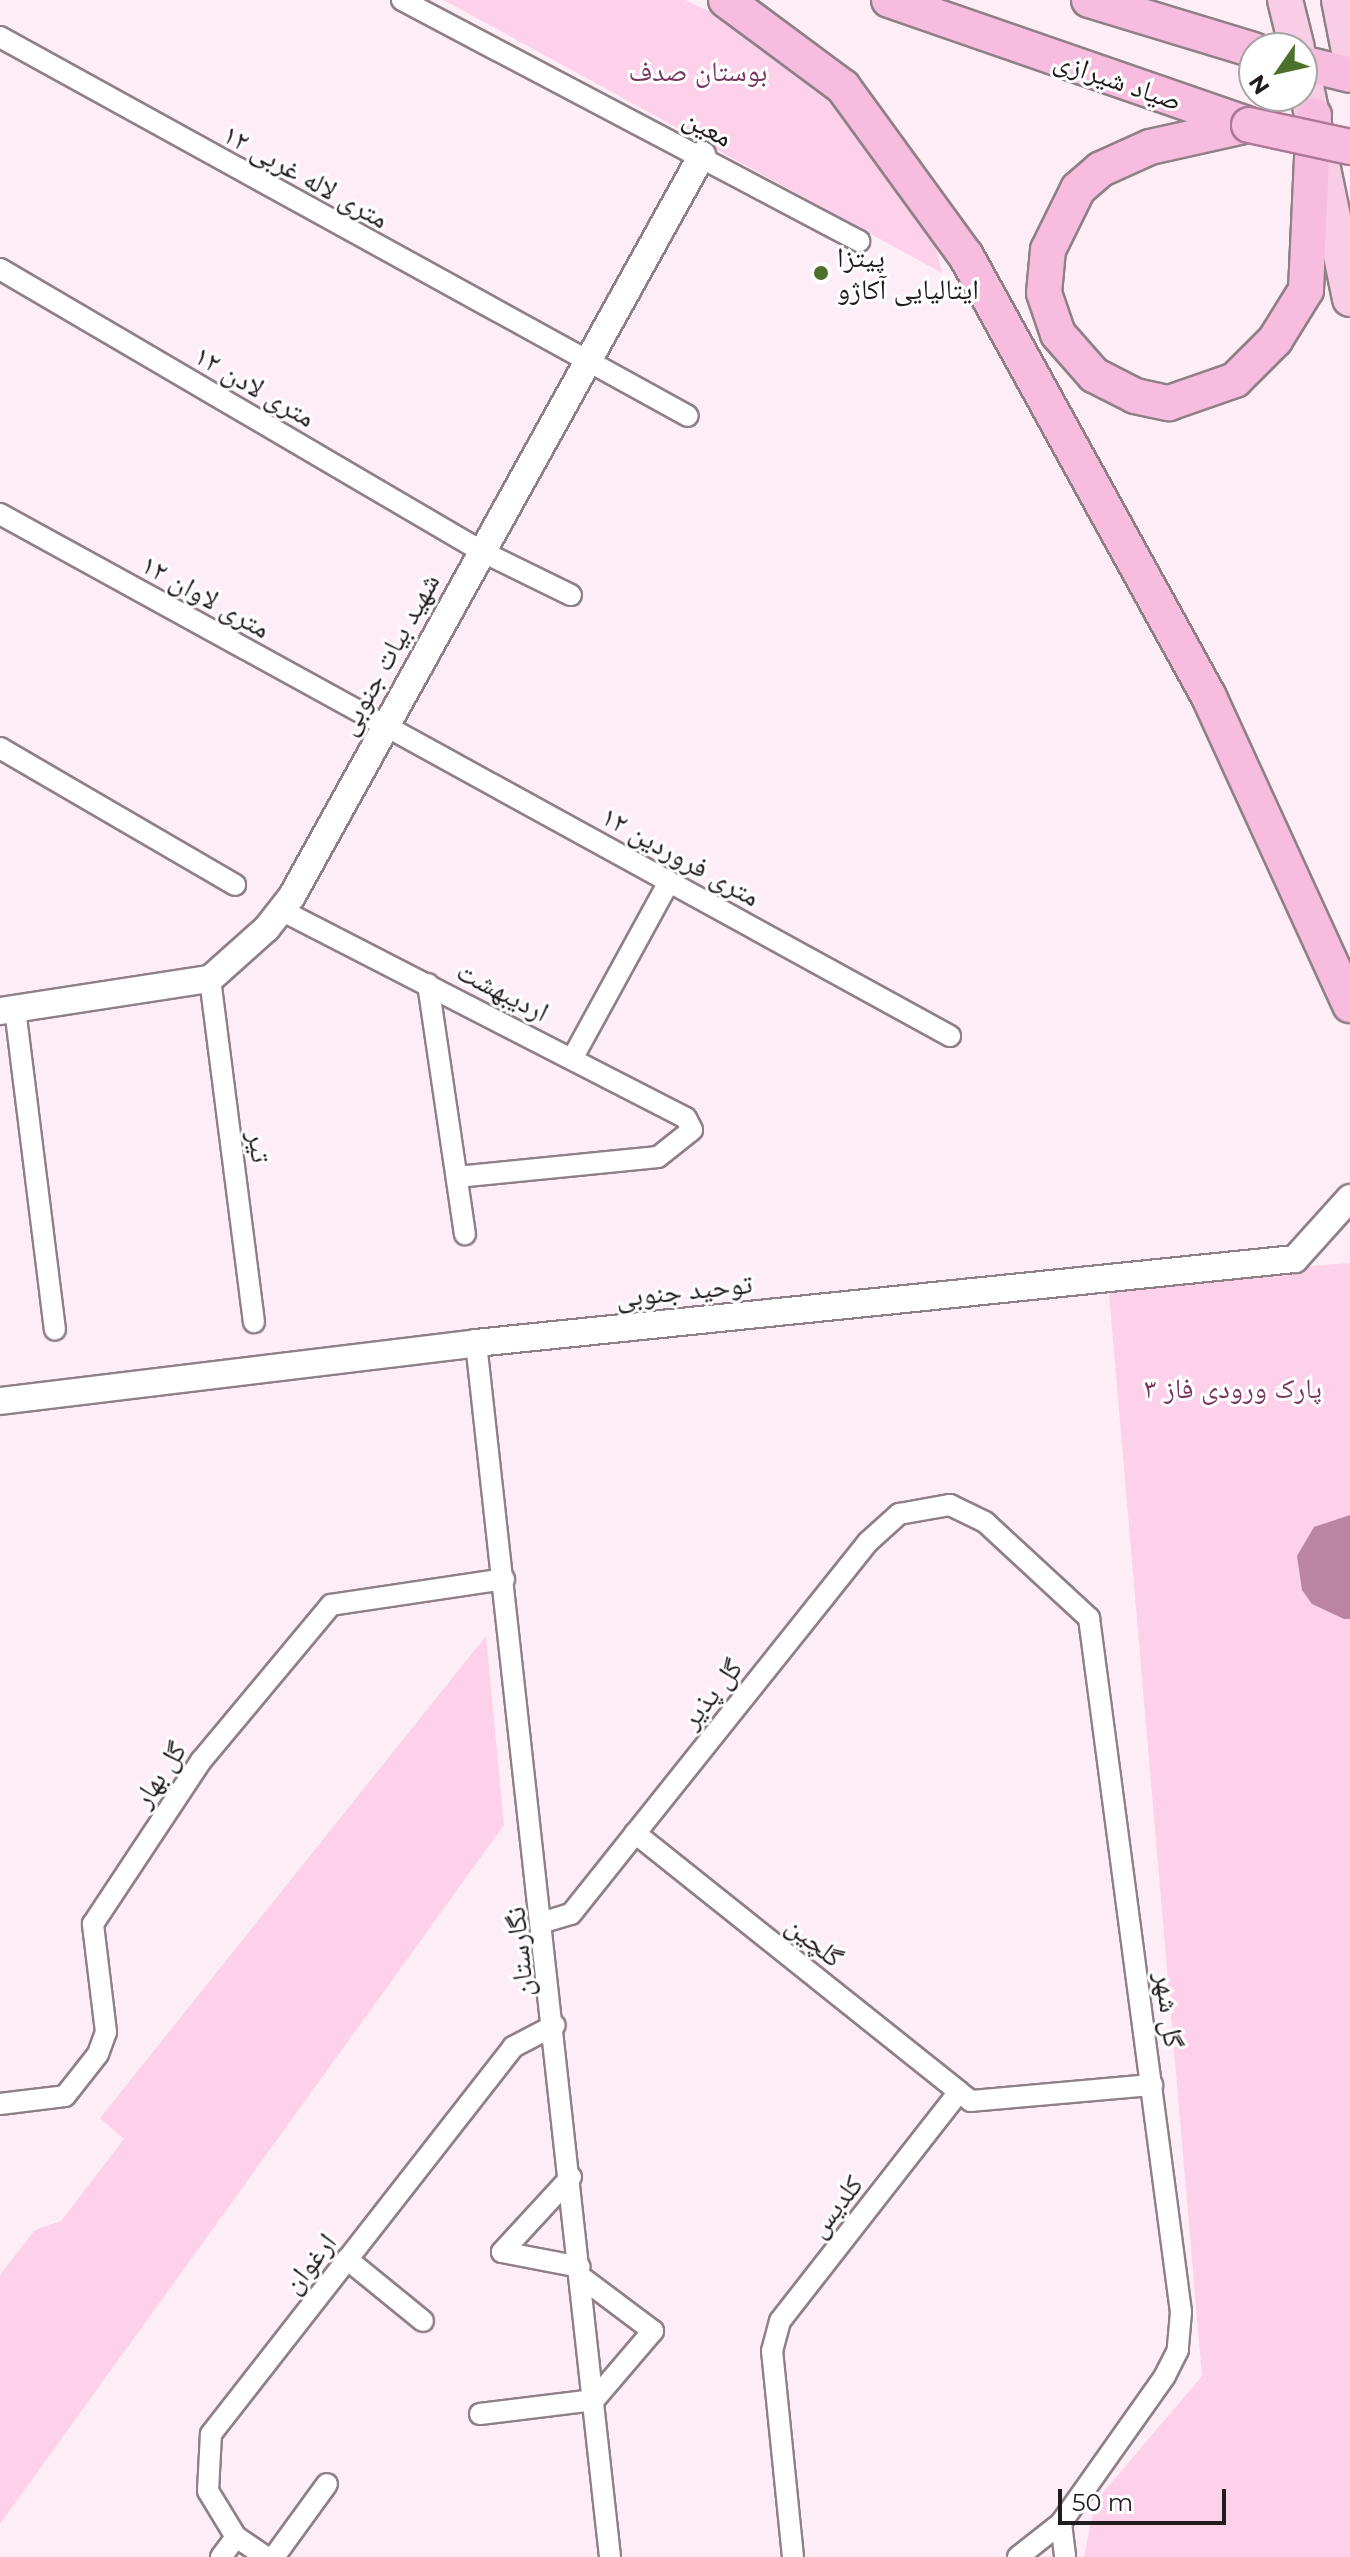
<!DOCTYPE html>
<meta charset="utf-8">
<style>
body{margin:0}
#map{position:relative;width:1350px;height:2557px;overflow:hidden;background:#fdedf6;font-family:Montserrat,"Noto Naskh Arabic",sans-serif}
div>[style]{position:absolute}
.green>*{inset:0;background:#fdd1e9}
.water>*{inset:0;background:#ba84a3}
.roads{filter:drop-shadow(2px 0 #8f8088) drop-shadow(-2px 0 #8f8088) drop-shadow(0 2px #8f8088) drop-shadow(0 -2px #8f8088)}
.minor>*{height:20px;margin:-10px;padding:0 10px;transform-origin:10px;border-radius:10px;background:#fff}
.tertiary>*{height:26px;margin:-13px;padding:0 13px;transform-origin:13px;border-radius:13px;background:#fff}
.primary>*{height:34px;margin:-17px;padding:0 17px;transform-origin:17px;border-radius:17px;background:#f9cde6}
.trunk>*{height:34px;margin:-17px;padding:0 17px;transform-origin:17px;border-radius:17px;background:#f7bcde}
.bridges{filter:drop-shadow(2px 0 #ab7996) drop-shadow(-2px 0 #ab7996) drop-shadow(0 2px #ab7996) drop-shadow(0 -2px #ab7996)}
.trunk-bridge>*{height:34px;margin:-17px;padding:0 17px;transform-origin:17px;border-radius:17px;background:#f7bcde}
.dots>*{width:22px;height:22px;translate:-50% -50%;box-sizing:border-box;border:4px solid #fff;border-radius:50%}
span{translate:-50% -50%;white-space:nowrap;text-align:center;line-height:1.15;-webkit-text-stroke:6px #fff;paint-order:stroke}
.park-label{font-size:28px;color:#793660}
.street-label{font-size:28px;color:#211b1e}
.poi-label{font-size:28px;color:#211b1e}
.left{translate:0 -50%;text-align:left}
.north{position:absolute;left:1238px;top:32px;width:80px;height:80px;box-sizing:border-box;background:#fff;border:2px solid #a6a4a5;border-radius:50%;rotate:236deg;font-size:22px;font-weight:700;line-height:32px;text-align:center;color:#211b1e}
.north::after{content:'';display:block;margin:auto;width:28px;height:36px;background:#4d712b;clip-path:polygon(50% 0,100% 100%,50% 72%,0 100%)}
.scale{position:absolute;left:1058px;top:2489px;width:168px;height:36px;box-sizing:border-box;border:4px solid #211b1e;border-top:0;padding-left:10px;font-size:24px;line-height:28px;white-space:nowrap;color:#211b1e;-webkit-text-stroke:6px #fff;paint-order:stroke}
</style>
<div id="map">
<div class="green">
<i style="clip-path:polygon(444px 0,684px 0,729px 20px,856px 118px,929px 218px,942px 273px)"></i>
<i style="clip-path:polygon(1350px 1263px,1350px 2557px,1084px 2557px,1095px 2502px,1202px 2376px,1108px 1282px)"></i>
<i style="clip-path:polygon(486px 1636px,504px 1825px,0 2524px,0 2275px,35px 2230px,61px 2221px,124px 2139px,100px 2118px)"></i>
</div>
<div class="water">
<i style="clip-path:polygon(1350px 1515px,1350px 1619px,1344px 1619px,1312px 1604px,1302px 1590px,1297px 1556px,1314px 1527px)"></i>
</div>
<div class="roads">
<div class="minor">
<i style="left:402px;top:0;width:517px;rotate:27.81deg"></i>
<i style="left:0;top:37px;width:785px;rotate:28.85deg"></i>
<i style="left:0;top:269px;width:558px;rotate:30.38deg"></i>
<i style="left:481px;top:551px;width:100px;rotate:26.1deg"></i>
<i style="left:0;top:514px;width:1084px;rotate:28.79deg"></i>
<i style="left:0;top:748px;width:272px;rotate:30.2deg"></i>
<i style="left:281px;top:910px;width:455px;rotate:27.2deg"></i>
<i style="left:686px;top:1118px;width:13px;rotate:63deg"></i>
<i style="left:692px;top:1130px;width:43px;rotate:141.5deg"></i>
<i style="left:658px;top:1157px;width:202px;rotate:174.3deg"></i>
<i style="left:210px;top:979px;width:346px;rotate:82.7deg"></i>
<i style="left:428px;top:984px;width:253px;rotate:81.6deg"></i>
<i style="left:15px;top:1009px;width:323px;rotate:82.9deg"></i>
<i style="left:572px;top:1059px;width:202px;rotate:-61.3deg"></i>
<i style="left:476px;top:1343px;width:1221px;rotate:83.7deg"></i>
<i style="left:635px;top:1833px;width:415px;rotate:38.6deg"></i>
<i style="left:544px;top:1922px;width:28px;rotate:-17deg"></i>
<i style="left:571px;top:1914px;width:476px;rotate:-51.4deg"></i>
<i style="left:868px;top:1542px;width:42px;rotate:-42.1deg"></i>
<i style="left:899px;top:1514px;width:52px;rotate:-10deg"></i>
<i style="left:950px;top:1505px;width:39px;rotate:26deg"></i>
<i style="left:985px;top:1522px;width:142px;rotate:42.7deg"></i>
<i style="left:1089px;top:1618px;width:700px;rotate:82.45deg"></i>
<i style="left:1181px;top:2312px;width:38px;rotate:95deg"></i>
<i style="left:1178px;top:2350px;width:29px;rotate:117deg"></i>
<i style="left:1165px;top:2376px;width:180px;rotate:125.3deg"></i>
<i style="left:1061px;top:2523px;width:55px;rotate:141.7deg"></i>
<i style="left:0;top:2104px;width:65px;rotate:-7deg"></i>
<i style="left:65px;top:2096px;width:53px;rotate:-51.8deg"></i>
<i style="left:98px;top:2054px;width:23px;rotate:-70deg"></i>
<i style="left:106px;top:2032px;width:109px;rotate:-96.9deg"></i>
<i style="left:93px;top:1924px;width:196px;rotate:-56.5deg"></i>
<i style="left:201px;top:1761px;width:203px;rotate:-50.2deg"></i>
<i style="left:331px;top:1605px;width:175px;rotate:-8.5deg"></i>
<i style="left:571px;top:2177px;width:102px;rotate:132.6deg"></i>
<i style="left:502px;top:2252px;width:79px;rotate:10.9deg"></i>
<i style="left:347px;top:2259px;width:98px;rotate:39.2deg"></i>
<i style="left:480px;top:2414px;width:115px;rotate:-7deg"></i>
<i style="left:594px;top:2400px;width:91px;rotate:-49.5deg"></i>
<i style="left:653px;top:2331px;width:90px;rotate:-143.1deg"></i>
<i style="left:1061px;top:2523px;width:34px;rotate:83deg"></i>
<i style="left:221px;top:2557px;width:25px;rotate:-53deg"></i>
<i style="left:266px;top:2557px;width:36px;rotate:-146deg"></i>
<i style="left:236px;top:2537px;width:54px;rotate:-121.3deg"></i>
<i style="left:208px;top:2491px;width:57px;rotate:-87deg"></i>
<i style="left:211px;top:2434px;width:491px;rotate:-52deg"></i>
<i style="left:513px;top:2047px;width:47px;rotate:-27.6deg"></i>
<i style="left:274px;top:2557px;width:90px;rotate:-54deg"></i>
<i style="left:793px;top:2557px;width:207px;rotate:-95.8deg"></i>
<i style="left:772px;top:2351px;width:31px;rotate:-75deg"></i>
<i style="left:780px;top:2321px;width:291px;rotate:-52deg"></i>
<i style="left:959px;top:2092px;width:15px;rotate:37deg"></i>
<i style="left:971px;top:2101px;width:182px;rotate:-5.1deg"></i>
</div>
<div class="tertiary">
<i style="left:0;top:1011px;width:212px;rotate:-8.7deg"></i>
<i style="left:210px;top:979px;width:76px;rotate:-41.8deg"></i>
<i style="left:267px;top:928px;width:41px;rotate:-52deg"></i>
<i style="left:292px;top:896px;width:847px;rotate:-61.04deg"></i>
<i style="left:0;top:1401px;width:480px;rotate:-6.9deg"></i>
<i style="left:476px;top:1343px;width:823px;rotate:-5.86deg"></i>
<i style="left:1295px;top:1259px;width:82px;rotate:-48deg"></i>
</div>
<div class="primary">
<i style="left:1285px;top:0;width:49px;rotate:76deg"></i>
<i style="left:1339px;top:0;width:57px;rotate:78.9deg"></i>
<i style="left:1302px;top:67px;width:237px;rotate:78.3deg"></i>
</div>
<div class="trunk">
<i style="left:726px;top:0;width:146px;rotate:36.6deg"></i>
<i style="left:843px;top:87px;width:209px;rotate:54deg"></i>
<i style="left:966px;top:256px;width:504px;rotate:61.14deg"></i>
<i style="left:1209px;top:697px;width:339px;rotate:65.4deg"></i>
<i style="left:889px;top:0;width:380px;rotate:19.1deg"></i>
<i style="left:1089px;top:0;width:172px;rotate:16.9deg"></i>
<i style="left:1302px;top:63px;width:49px;rotate:14deg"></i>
<i style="left:1249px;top:125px;width:101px;rotate:167.5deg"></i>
<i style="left:1150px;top:147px;width:54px;rotate:155.8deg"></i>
<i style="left:1101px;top:169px;width:30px;rotate:139deg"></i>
<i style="left:1078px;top:189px;width:68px;rotate:116.2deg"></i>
<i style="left:1048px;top:250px;width:43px;rotate:95.3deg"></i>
<i style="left:1044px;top:293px;width:43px;rotate:71.1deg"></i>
<i style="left:1058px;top:334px;width:55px;rotate:48.7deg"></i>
<i style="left:1094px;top:375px;width:46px;rotate:27.1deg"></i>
<i style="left:1135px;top:396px;width:35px;rotate:12deg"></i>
<i style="left:1169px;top:403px;width:70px;rotate:-19.2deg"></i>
<i style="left:1235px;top:380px;width:57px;rotate:-45deg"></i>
<i style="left:1275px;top:340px;width:59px;rotate:-58.2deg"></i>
<i style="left:1306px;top:290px;width:175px;rotate:-87.4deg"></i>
</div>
</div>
<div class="bridges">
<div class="trunk-bridge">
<i style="left:1249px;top:125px;width:103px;rotate:12.3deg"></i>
</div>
</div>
<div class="dots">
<i style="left:821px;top:273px;background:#4d712b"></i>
</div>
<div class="park-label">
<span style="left:698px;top:71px">بوستان صدف</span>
<span style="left:1233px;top:1388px">پارک ورودی فاز ۳</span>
</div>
<div class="street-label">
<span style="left:1118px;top:80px;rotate:19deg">صیاد شیرازی</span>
<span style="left:708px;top:127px;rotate:28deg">معین</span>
<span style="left:306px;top:176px;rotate:29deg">۱۲ متری لاله غربی</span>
<span style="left:255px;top:386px;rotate:30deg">۱۲ متری لادن</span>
<span style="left:206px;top:596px;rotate:29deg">۱۲ متری لاوان</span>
<span style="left:388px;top:654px;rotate:-61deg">شهید بیات جنوبی</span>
<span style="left:681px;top:856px;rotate:29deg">۱۲ متری فروردین</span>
<span style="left:503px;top:991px;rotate:27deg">اردیبهشت</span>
<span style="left:260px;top:1147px;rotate:83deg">تیر</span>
<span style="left:684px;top:1290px;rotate:-6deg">توحید جنوبی</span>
<span style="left:711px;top:1693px;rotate:-51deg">گل پذیر</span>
<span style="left:159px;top:1774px;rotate:-56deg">گل بهار</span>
<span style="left:815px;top:1941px;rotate:39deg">گلچین</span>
<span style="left:519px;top:1952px;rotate:-96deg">نگارستان</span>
<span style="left:1170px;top:2010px;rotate:83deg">گل شهر</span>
<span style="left:835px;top:2206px;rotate:-52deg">کلدیس</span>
<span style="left:309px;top:2263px;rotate:-52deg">ارغوان</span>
</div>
<div class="poi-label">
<span class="left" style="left:837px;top:273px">پیتزا<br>ایتالیایی آکاژو</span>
</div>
<div class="north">N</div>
<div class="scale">50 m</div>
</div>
